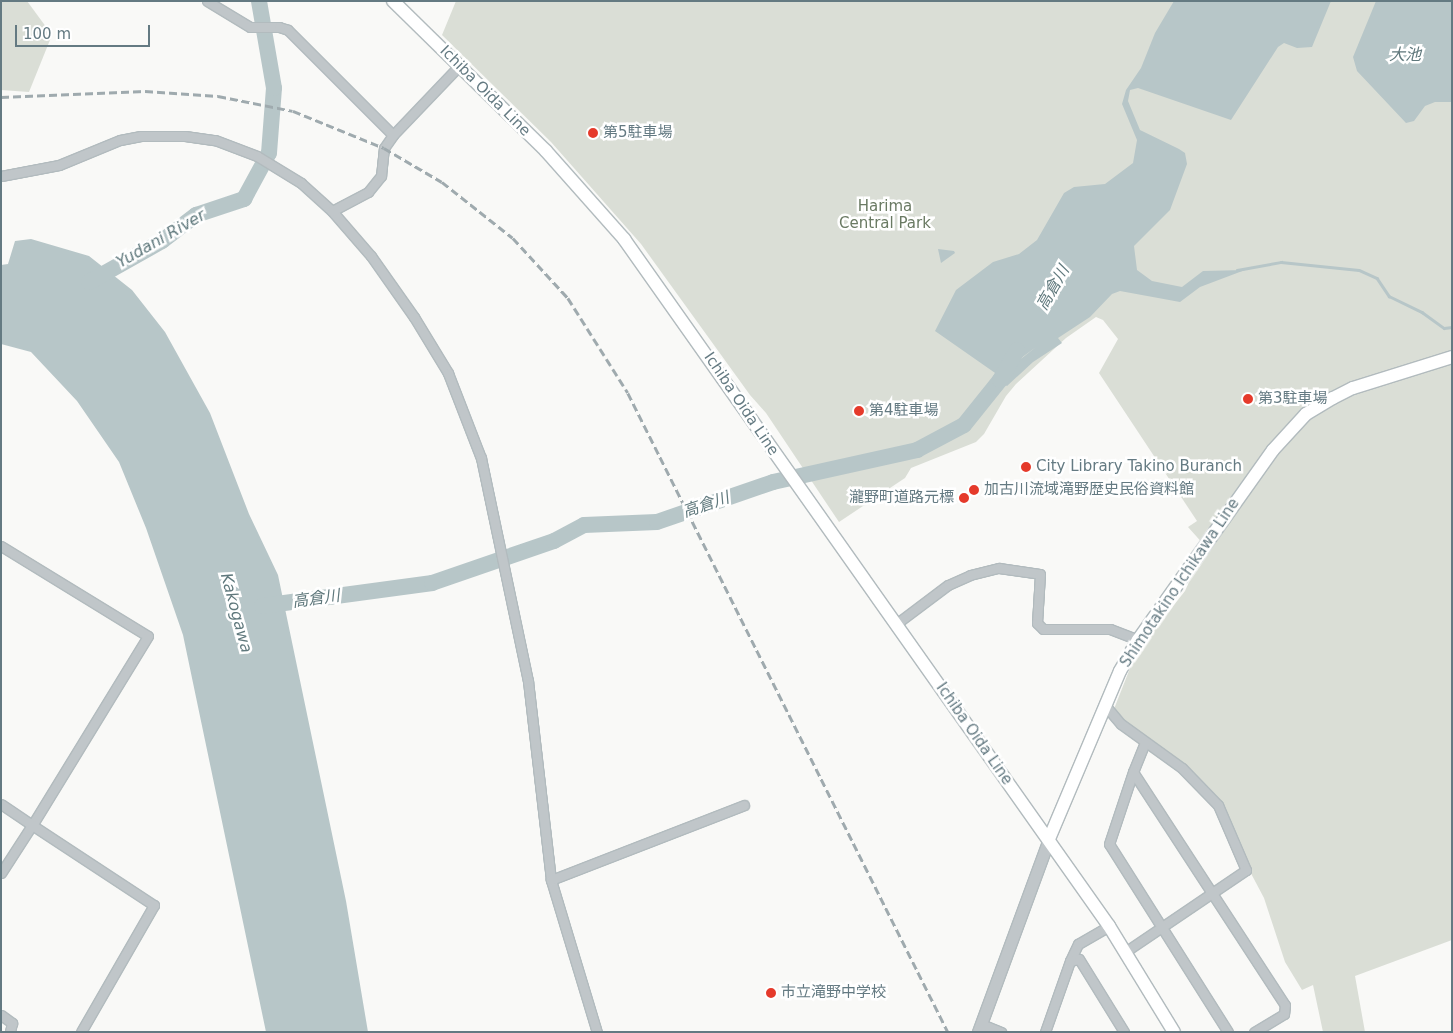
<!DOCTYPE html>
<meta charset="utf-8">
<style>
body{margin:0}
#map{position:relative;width:1453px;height:1033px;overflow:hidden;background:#f9f9f7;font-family:"DejaVu Sans","Noto Sans JP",sans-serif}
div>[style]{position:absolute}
.green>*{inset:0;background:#daded6}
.water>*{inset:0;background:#b7c6c8}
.stream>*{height:2.5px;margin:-1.25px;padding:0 1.25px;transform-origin:1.25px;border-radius:1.25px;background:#b7c6c8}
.river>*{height:16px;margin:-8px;padding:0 8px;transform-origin:8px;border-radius:8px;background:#b7c6c8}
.roads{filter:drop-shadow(1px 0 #b2bbbe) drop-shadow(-1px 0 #b2bbbe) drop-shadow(0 1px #b2bbbe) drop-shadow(0 -1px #b2bbbe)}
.minor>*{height:9px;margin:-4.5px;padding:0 4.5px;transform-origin:4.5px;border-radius:4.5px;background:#c0c6c9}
.tertiary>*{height:11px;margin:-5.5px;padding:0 5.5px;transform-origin:5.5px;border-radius:5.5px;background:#c0c6c9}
.secondary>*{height:12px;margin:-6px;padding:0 6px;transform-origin:6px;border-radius:6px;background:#fff}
.rail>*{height:2.5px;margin-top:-1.25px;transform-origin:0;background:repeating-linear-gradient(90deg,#9faaae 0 8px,transparent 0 12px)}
.dots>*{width:14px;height:14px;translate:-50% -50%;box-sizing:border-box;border:2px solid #fff;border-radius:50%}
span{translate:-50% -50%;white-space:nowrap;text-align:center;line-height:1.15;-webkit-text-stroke:5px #fff;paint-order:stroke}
.street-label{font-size:15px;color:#647a82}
.poi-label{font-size:15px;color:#647a82}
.left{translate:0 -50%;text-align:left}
.right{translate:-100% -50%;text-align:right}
.park-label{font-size:15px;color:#6a7a63}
.water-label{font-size:16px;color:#5f787c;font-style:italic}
.frame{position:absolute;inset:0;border:2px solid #647a82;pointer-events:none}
.scale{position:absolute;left:15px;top:25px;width:135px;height:22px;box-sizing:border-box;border:2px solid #647a82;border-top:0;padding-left:6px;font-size:15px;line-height:18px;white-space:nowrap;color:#647a82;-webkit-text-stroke:4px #fff;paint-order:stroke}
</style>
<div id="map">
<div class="green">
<i style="clip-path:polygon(1px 1px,27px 1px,52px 35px,29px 92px,1px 90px)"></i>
<i style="clip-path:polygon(456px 1px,1452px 1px,1452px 940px,1355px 976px,1365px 1032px,1323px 1032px,1313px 985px,1302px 990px,1285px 962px,1264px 898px,1210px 796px,1121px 724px,1114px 709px,1136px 653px,1185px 591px,1205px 546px,1188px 527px,1197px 521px,1099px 373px,1118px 339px,1103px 320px,1096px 317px,1066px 338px,1016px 384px,1006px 396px,984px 434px,976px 442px,911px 468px,905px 478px,839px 522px,766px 413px,750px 395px,641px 244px,551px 142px,442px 35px)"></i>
</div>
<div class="water">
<i style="clip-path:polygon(1174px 1px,1331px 1px,1312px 47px,1297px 48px,1284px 43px,1278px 47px,1231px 120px,1138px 88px,1130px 90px,1128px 101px,1140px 130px,1179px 149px,1185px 153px,1187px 164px,1170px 210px,1134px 246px,1137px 270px,1152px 281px,1182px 287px,1203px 271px,1245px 270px,1200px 287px,1180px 302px,1120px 291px,1112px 294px,1090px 317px,1058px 338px,1062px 343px,1033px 362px,1007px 386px,997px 379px,999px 376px,1036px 347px,998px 375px,935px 331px,956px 290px,993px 262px,1019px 254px,1037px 240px,1064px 193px,1074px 187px,1105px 184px,1133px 163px,1137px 140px,1122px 104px,1126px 90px,1141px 68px,1155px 33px)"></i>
<i style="clip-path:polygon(1376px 1px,1452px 1px,1452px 102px,1435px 102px,1425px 106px,1414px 121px,1406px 123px,1357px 71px,1353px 57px)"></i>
<i style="clip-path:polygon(31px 239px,89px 256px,132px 290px,165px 332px,210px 413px,249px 514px,278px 575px,346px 901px,368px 1032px,266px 1032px,183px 635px,146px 528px,119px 462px,77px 401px,31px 352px,1px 344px,1px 265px,8px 264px,15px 241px)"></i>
<i style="clip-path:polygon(938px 249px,954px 251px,955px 253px,941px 263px)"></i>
</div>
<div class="stream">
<i style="left:1237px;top:270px;width:45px;rotate:-10.3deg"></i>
<i style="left:1281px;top:262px;width:78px;rotate:5.9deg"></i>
<i style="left:1359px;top:270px;width:20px;rotate:24deg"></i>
<i style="left:1377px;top:278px;width:22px;rotate:56deg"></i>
<i style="left:1389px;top:296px;width:37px;rotate:26deg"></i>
<i style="left:1422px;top:312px;width:27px;rotate:36deg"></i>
<i style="left:1444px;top:328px;width:8px;rotate:-7deg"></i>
</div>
<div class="river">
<i style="left:89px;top:282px;width:84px;rotate:-29.3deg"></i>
<i style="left:162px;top:241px;width:43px;rotate:-37.4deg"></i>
<i style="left:196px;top:215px;width:51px;rotate:-18.4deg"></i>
<i style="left:244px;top:199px;width:52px;rotate:-61.5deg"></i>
<i style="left:269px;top:153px;width:65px;rotate:-85.6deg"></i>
<i style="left:274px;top:88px;width:88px;rotate:-99.8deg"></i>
<i style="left:262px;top:606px;width:172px;rotate:-7.7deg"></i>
<i style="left:432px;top:583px;width:129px;rotate:-19deg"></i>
<i style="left:554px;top:541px;width:34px;rotate:-28deg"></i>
<i style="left:584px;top:525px;width:73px;rotate:-2.4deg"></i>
<i style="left:657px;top:522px;width:123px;rotate:-19deg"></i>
<i style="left:773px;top:482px;width:148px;rotate:-12.5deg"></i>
<i style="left:917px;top:450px;width:53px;rotate:-28deg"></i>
<i style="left:964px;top:425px;width:58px;rotate:-51.3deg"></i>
<i style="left:1000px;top:380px;width:34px;rotate:-60deg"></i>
</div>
<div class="roads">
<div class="minor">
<i style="left:207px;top:1px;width:50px;rotate:31.2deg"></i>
<i style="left:250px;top:27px;width:29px"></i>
<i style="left:279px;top:27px;width:9px;rotate:18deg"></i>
<i style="left:288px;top:30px;width:148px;rotate:45deg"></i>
<i style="left:1px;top:176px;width:59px;rotate:-10.7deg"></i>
<i style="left:59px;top:165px;width:66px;rotate:-22.3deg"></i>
<i style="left:120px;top:140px;width:21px;rotate:-11deg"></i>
<i style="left:141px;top:136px;width:44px"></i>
<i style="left:185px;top:136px;width:30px;rotate:8deg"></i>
<i style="left:215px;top:140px;width:45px;rotate:20.9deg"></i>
<i style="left:257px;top:156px;width:52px;rotate:31.5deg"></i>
<i style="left:301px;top:183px;width:42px;rotate:42.1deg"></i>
<i style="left:332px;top:211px;width:60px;rotate:49.1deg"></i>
<i style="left:371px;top:256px;width:75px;rotate:54.8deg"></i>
<i style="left:414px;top:317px;width:66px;rotate:58.7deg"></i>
<i style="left:448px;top:373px;width:91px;rotate:68.8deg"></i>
<i style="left:481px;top:458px;width:228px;rotate:78.1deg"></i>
<i style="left:528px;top:681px;width:200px;rotate:83.4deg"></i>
<i style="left:551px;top:880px;width:159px;rotate:73.2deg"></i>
<i style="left:332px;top:211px;width:41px;rotate:-27.8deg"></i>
<i style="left:368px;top:192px;width:21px;rotate:-51deg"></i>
<i style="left:381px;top:176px;width:28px;rotate:-84deg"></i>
<i style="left:384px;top:148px;width:16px;rotate:-55deg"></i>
<i style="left:393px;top:135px;width:97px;rotate:-46.3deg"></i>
<i style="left:1px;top:546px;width:172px;rotate:31.5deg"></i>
<i style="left:148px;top:636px;width:222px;rotate:121.5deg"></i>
<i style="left:32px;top:825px;width:37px;rotate:-146deg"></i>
<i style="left:896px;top:624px;width:65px;rotate:-36.9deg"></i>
<i style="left:948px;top:585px;width:24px;rotate:-24deg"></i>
<i style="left:970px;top:575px;width:30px;rotate:-14deg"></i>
<i style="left:999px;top:568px;width:41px;rotate:8.3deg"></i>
<i style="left:1040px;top:574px;width:49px;rotate:93.5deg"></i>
<i style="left:1037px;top:623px;width:8px;rotate:45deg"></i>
<i style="left:1043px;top:629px;width:67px"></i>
<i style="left:1110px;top:629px;width:30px;rotate:21deg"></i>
<i style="left:1104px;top:704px;width:26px;rotate:50deg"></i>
<i style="left:1121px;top:724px;width:75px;rotate:35.8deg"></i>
<i style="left:1182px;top:768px;width:52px;rotate:45.8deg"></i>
<i style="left:1218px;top:805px;width:71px;rotate:66.7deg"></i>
<i style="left:1246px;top:870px;width:146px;rotate:145.9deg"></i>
<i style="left:1133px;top:772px;width:31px;rotate:-68deg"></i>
<i style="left:1px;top:873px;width:57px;rotate:-57.1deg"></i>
<i style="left:32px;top:825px;width:146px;rotate:33.3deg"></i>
<i style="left:154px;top:905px;width:146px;rotate:119.9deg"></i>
<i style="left:551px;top:880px;width:207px;rotate:-21.2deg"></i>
<i style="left:1070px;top:961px;width:19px;rotate:-65deg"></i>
<i style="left:1078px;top:944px;width:36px;rotate:-30deg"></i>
<i style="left:1px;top:1015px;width:14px;rotate:36deg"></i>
<i style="left:12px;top:1023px;width:9px;rotate:103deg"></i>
<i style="left:981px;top:1024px;width:22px;rotate:22deg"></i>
<i style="left:1045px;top:1032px;width:75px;rotate:-70.6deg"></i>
<i style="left:1070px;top:961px;width:9px;rotate:-13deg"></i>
<i style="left:1079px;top:959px;width:86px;rotate:58.3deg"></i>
<i style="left:1228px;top:1032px;width:222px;rotate:-122.3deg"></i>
<i style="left:1109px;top:844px;width:76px;rotate:-71.6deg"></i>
<i style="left:1133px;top:772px;width:278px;rotate:56.9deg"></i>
<i style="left:1285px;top:1005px;width:9px;rotate:96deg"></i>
<i style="left:1284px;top:1014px;width:35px;rotate:149deg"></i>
</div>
<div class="tertiary">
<i style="left:978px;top:1032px;width:206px;rotate:-69.8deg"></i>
</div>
<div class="secondary">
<i style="left:393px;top:1px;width:214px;rotate:44.4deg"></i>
<i style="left:546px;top:151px;width:118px;rotate:48.4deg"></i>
<i style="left:624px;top:239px;width:841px;rotate:54.78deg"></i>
<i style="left:1109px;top:926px;width:124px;rotate:58.5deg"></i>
<i style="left:1049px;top:839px;width:182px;rotate:-67.1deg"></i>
<i style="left:1120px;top:671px;width:36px;rotate:-60deg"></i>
<i style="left:1138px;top:640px;width:233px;rotate:-54.6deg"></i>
<i style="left:1273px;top:450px;width:49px;rotate:-47.5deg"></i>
<i style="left:1306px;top:414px;width:31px;rotate:-31deg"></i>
<i style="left:1333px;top:398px;width:22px;rotate:-27deg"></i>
<i style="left:1353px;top:388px;width:104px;rotate:-17.4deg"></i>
</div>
</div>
<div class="rail">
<i style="left:1px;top:97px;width:144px;rotate:-2.4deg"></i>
<i style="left:145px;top:91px;width:73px;rotate:3.9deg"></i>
<i style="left:218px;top:96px;width:76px;rotate:11.3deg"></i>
<i style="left:293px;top:111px;width:98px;rotate:22.1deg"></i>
<i style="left:384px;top:148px;width:67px;rotate:30.4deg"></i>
<i style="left:442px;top:182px;width:90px;rotate:38.3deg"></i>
<i style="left:513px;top:238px;width:81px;rotate:47.5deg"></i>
<i style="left:568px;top:298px;width:112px;rotate:57.7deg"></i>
<i style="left:628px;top:393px;width:715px;rotate:63.4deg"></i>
</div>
<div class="dots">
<i style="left:593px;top:133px;background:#e53a2b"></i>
<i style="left:1248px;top:399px;background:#e53a2b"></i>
<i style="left:859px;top:411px;background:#e53a2b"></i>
<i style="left:1026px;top:467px;background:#e53a2b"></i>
<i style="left:974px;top:490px;background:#e53a2b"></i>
<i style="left:964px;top:498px;background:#e53a2b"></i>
<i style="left:771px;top:993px;background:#e53a2b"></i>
</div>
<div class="street-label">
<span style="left:485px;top:91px;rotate:45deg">Ichiba Oida Line</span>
<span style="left:741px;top:404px;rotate:56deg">Ichiba Oida Line</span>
<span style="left:1180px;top:583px;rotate:-56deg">Shimotakino Ichikawa Line</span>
<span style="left:974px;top:734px;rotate:55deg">Ichiba Oida Line</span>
</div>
<div class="poi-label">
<span class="left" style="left:603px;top:133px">第5駐車場</span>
<span class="left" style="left:1258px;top:399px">第3駐車場</span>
<span class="left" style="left:869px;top:411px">第4駐車場</span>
<span class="left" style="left:1036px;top:467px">City Library Takino Buranch</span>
<span class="left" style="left:984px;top:490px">加古川流域滝野歴史民俗資料館</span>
<span class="right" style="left:954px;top:498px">瀧野町道路元標</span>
<span class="left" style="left:781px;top:993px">市立滝野中学校</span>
</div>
<div class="park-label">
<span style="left:885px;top:215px">Harima<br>Central Park</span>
</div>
<div class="water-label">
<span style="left:1405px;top:55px">大池</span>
<span style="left:161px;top:239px;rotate:-30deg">Yudani River</span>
<span style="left:1053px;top:288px;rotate:-60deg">高倉川</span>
<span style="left:706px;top:505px;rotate:-19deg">高倉川</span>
<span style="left:316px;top:599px;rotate:-8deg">高倉川</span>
<span style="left:236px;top:613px;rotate:75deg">Kakogawa</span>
</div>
<div class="frame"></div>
<div class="scale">100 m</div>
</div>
